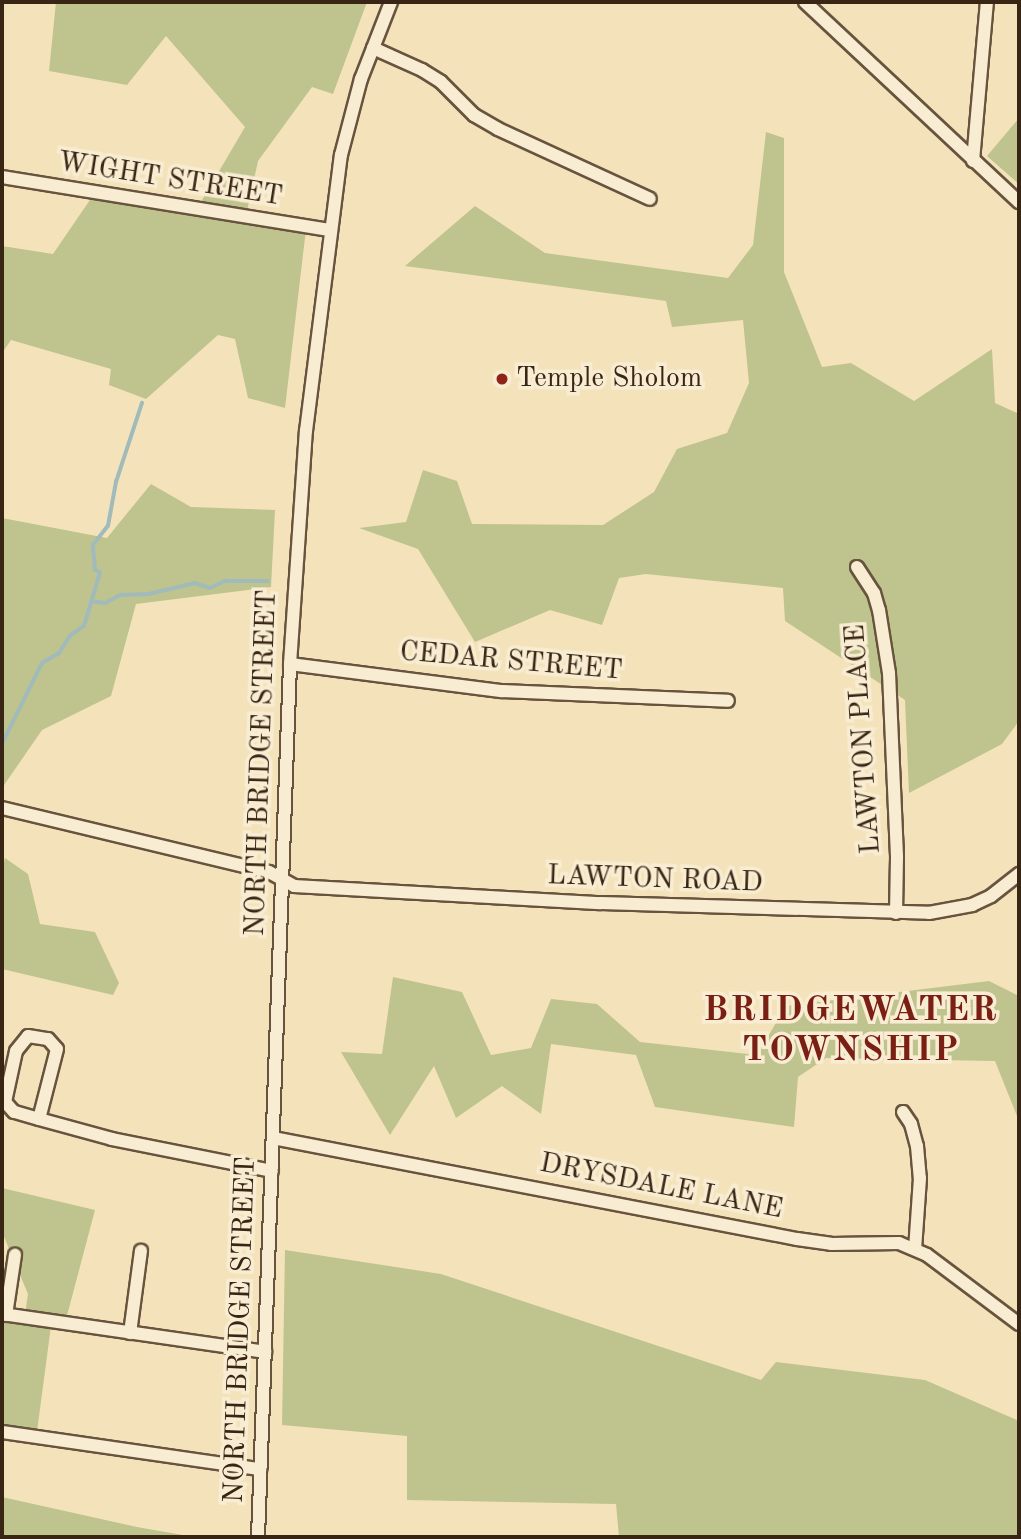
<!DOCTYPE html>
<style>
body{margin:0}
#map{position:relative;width:1021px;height:1539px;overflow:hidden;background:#f4e3ba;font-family:"Old Standard TT",serif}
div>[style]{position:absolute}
.green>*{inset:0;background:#bfc38d}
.stream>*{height:3.5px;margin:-1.75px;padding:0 1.75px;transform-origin:1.75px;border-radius:1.75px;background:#a1bbbb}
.roads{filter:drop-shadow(2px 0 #68543e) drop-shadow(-2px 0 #68543e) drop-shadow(0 2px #68543e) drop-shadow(0 -2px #68543e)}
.minor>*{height:12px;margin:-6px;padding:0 6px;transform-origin:6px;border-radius:6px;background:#f8edd2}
.dots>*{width:19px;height:19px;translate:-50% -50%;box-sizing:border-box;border:4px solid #f8edd2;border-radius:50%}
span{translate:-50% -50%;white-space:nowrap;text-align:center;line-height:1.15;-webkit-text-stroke:7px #f8edd2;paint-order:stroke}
.street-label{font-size:28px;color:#392514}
.poi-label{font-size:28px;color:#392514}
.left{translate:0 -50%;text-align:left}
.district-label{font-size:35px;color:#7a1f14;font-weight:700;letter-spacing:2px}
.frame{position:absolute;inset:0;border:4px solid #392514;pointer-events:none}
</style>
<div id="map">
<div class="green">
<i style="clip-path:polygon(56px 2px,367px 2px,333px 94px,312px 87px,258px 161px,245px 220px,306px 229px,285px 408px,248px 398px,235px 339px,218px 335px,146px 399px,109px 385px,111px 369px,11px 340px,2px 353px,2px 246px,53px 254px,94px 194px,195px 212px,245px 127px,166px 36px,127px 85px,49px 71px)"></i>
<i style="clip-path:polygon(1019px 118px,1019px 184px,987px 156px)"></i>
<i style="clip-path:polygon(766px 132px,784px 138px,784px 272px,822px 367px,851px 363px,914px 401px,992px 349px,995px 403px,1019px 414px,1019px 721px,1002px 744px,909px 793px,905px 700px,785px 621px,783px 588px,646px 574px,619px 578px,602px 625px,550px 610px,475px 642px,418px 549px,359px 528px,406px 522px,423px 470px,457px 481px,472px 524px,603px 525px,654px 492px,677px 449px,727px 433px,749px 383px,743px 320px,672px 327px,666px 301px,405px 266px,475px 206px,545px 253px,728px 278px,753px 245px)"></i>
<i style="clip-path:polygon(151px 484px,191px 507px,275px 510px,271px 587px,136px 604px,111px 696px,42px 730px,2px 788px,2px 518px,107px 538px)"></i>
<i style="clip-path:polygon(5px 858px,28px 874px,40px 924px,95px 932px,119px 983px,113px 995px,2px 969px,2px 870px)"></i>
<i style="clip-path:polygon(393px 977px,462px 992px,491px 1055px,531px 1048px,551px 999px,597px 1004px,640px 1042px,757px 1055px,786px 1006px,989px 981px,1019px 996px,1019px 1121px,995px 1061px,826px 1058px,798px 1077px,794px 1127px,655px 1107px,636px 1055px,551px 1044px,541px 1114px,502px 1086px,456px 1118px,434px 1066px,390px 1135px,341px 1052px,382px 1054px)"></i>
<i style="clip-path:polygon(2px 1188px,95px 1210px,64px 1327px,51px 1326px,36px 1439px,2px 1434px,2px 1318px,24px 1321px,28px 1294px,2px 1232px)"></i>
<i style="clip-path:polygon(285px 1250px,441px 1274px,761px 1380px,776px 1362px,925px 1380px,1019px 1421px,1019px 1537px,619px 1537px,616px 1504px,407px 1500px,407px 1436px,282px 1425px)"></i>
<i style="clip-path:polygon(2px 1497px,137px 1527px,194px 1537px,2px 1537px)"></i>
</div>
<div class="stream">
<i style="left:91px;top:601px;width:14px;rotate:8deg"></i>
<i style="left:105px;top:603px;width:18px;rotate:-27deg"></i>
<i style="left:121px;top:595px;width:28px;rotate:-2deg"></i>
<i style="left:149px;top:594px;width:47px;rotate:-13.4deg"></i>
<i style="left:195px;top:583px;width:16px;rotate:18deg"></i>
<i style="left:210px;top:588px;width:17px;rotate:-25deg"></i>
<i style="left:225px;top:581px;width:43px"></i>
<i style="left:2px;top:744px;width:90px;rotate:-63.7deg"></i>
<i style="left:42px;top:663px;width:20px;rotate:-30deg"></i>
<i style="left:59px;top:653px;width:20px;rotate:-57deg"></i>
<i style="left:70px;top:636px;width:17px;rotate:-36deg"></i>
<i style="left:84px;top:626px;width:55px;rotate:-73.2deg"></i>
<i style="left:100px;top:573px;width:6px;rotate:-149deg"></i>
<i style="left:95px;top:570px;width:25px;rotate:-95deg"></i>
<i style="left:93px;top:545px;width:24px;rotate:-52deg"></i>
<i style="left:108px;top:526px;width:45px;rotate:-79.7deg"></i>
<i style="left:116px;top:482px;width:83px;rotate:-71.8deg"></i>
</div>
<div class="roads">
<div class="minor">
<i style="left:805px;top:2px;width:293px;rotate:43.1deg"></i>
<i style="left:373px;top:48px;width:54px;rotate:24.2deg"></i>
<i style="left:422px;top:70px;width:22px;rotate:32deg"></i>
<i style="left:441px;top:82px;width:47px;rotate:45deg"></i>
<i style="left:474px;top:115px;width:28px;rotate:30deg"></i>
<i style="left:498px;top:129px;width:167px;rotate:24.7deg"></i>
<i style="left:973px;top:161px;width:160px;rotate:-85deg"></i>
<i style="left:2px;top:177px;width:332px;rotate:9.2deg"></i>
<i style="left:857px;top:567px;width:31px;rotate:57deg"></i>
<i style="left:874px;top:593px;width:18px;rotate:74deg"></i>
<i style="left:879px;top:610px;width:64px;rotate:81deg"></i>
<i style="left:889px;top:673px;width:184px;rotate:87.5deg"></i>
<i style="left:897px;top:857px;width:56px;rotate:91deg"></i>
<i style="left:290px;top:664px;width:214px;rotate:7.3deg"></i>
<i style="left:502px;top:691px;width:226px;rotate:2.5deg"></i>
<i style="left:2px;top:808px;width:275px;rotate:13.5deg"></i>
<i style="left:269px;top:872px;width:29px;rotate:29deg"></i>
<i style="left:294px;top:886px;width:307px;rotate:3.2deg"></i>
<i style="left:601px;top:903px;width:328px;rotate:1.7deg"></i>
<i style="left:929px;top:913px;width:44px;rotate:-10.5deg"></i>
<i style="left:972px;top:905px;width:21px;rotate:-25deg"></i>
<i style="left:991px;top:896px;width:36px;rotate:-38deg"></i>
<i style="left:28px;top:1036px;width:20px;rotate:9deg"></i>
<i style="left:48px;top:1039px;width:13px;rotate:48deg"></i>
<i style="left:57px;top:1049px;width:72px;rotate:104.4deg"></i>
<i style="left:39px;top:1119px;width:26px;rotate:-164deg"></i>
<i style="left:14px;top:1112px;width:13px;rotate:-132deg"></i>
<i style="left:5px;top:1102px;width:52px;rotate:-77.8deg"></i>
<i style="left:16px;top:1051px;width:19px;rotate:-51deg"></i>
<i style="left:903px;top:1112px;width:14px;rotate:56deg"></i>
<i style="left:911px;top:1124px;width:23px;rotate:75deg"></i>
<i style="left:917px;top:1146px;width:32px;rotate:85deg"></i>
<i style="left:920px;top:1178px;width:71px;rotate:94deg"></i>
<i style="left:39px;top:1119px;width:76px;rotate:15.3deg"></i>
<i style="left:112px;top:1139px;width:163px;rotate:11.3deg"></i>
<i style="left:273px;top:1138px;width:534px;rotate:10.91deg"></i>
<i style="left:797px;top:1239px;width:34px;rotate:8deg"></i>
<i style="left:831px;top:1244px;width:68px;rotate:-0.8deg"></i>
<i style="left:899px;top:1243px;width:30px;rotate:23deg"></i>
<i style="left:927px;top:1255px;width:115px;rotate:36.9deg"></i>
<i style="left:2px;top:1314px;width:266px;rotate:8.2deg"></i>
<i style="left:6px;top:1315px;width:61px;rotate:-81.5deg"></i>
<i style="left:130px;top:1333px;width:83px;rotate:-82.4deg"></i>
<i style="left:2px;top:1432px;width:261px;rotate:8.2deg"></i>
<i style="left:258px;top:1537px;width:874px;rotate:-87.9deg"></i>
<i style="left:290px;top:664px;width:234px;rotate:-86.1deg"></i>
<i style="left:306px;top:431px;width:278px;rotate:-82.8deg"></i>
<i style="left:341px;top:155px;width:79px;rotate:-75.3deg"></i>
<i style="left:361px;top:79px;width:83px;rotate:-68.7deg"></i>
</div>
</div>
<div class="dots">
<i style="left:502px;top:379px;background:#8f2418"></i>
</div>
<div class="street-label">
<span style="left:170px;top:180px;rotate:9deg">WIGHT STREET</span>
<span style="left:511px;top:662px;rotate:5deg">CEDAR STREET</span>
<span style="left:864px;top:739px;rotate:-94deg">LAWTON PLACE</span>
<span style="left:262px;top:763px;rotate:-88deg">NORTH BRIDGE STREET</span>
<span style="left:655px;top:880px;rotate:2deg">LAWTON ROAD</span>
<span style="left:661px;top:1187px;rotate:11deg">DRYSDALE LANE</span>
<span style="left:241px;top:1330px;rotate:-88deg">NORTH BRIDGE STREET</span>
</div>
<div class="poi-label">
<span class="left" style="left:516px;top:379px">Temple Sholom</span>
</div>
<div class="district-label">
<span style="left:851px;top:1031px">BRIDGEWATER<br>TOWNSHIP</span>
</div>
<div class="frame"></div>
</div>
